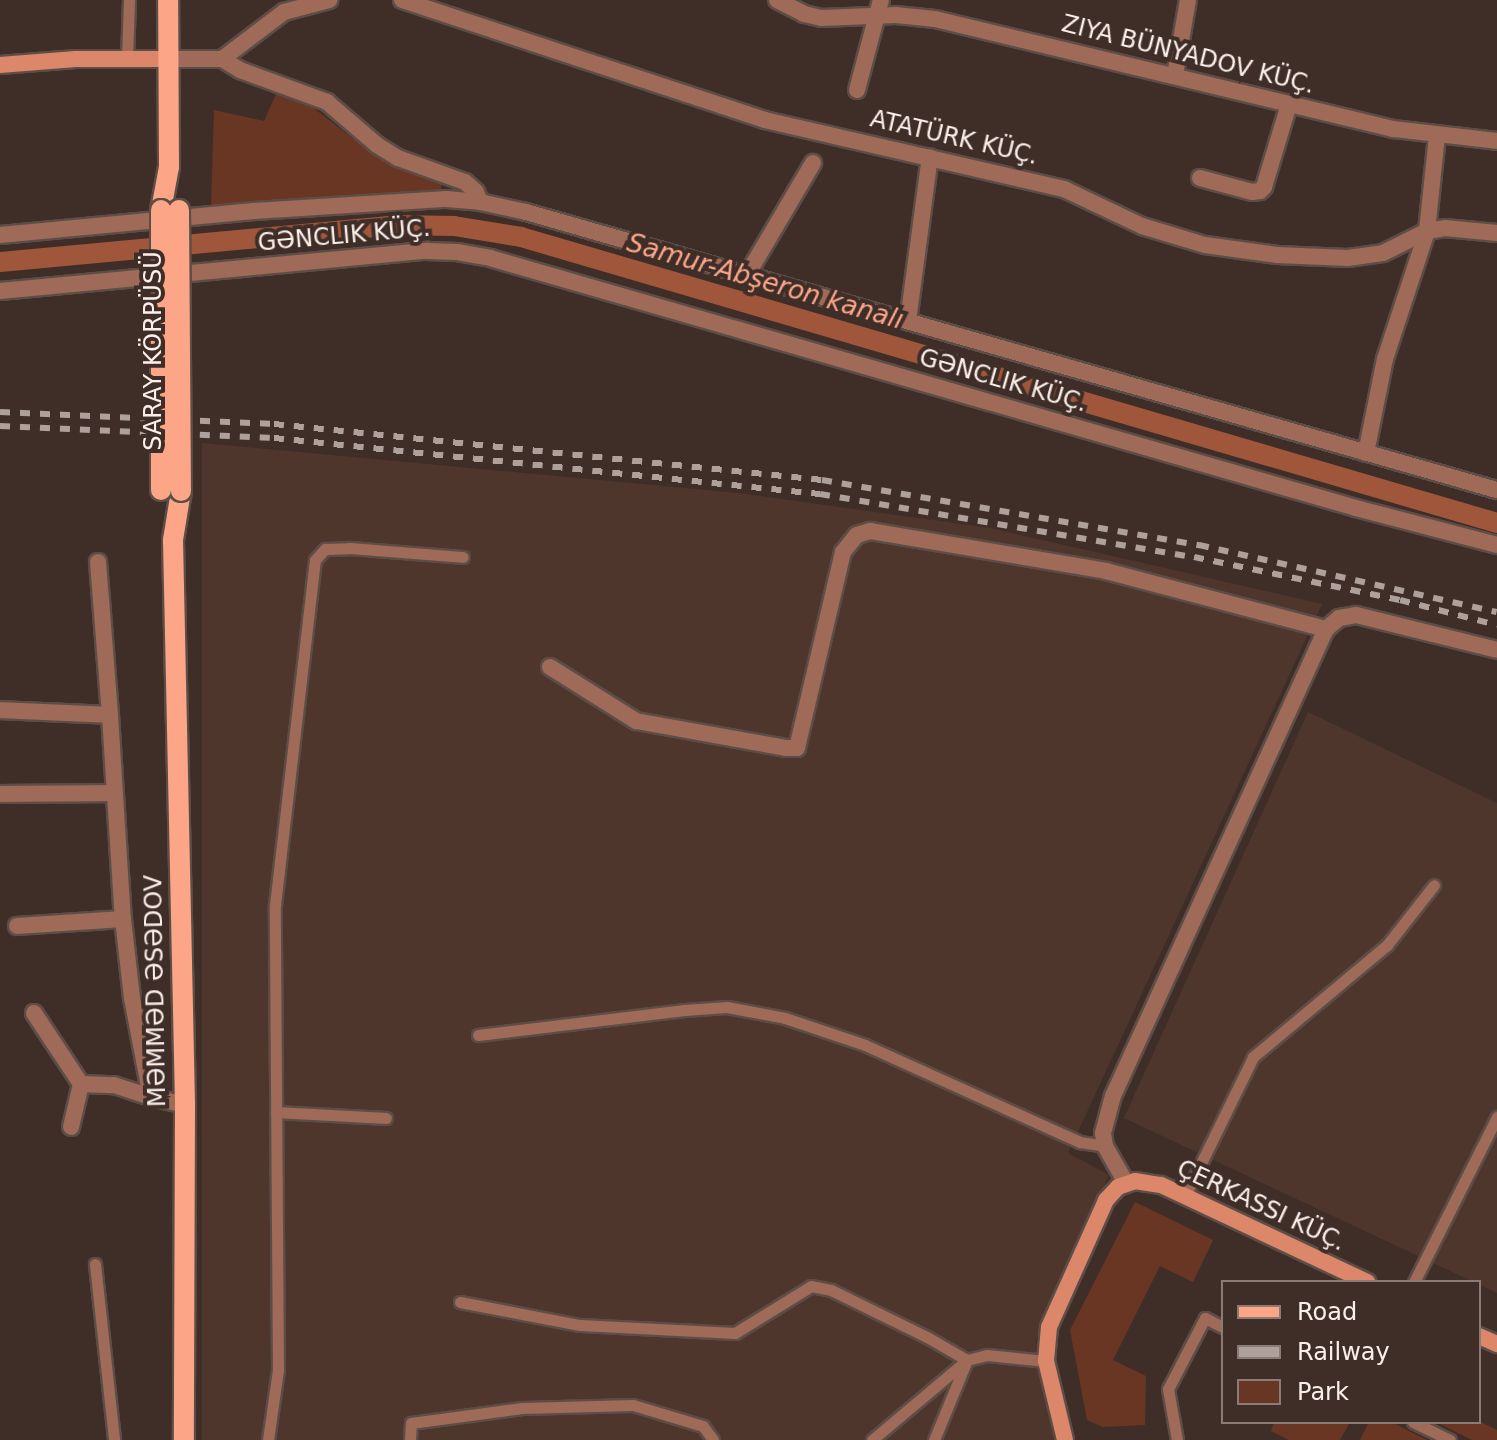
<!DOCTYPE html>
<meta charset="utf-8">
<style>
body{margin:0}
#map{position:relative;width:1497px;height:1440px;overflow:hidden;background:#3f2e28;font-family:"DejaVu Sans",sans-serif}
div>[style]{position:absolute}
.built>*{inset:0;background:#4e362d}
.green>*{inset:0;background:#6a3624}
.canal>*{height:20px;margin:-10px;padding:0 10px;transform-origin:10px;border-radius:10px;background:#a0563b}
.roads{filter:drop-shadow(2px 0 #5d4d47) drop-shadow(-2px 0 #5d4d47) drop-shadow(0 2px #5d4d47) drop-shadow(0 -2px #5d4d47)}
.lane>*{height:11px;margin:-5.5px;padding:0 5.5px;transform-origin:5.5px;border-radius:5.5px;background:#9f6a57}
.street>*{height:16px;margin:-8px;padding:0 8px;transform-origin:8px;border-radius:8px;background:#9f6a57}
.secondary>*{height:16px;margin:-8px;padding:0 8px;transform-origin:8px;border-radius:8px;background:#dc876a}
.primary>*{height:20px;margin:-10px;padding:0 10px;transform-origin:10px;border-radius:10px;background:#fda687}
.rail>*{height:6px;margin-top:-3px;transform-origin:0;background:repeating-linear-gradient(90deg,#aea09b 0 10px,transparent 0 20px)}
.bridges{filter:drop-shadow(2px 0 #5d4d47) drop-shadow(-2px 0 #5d4d47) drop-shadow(0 2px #5d4d47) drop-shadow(0 -2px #5d4d47)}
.primary-bridge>*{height:20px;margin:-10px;padding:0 10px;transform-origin:10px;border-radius:10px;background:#fda687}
span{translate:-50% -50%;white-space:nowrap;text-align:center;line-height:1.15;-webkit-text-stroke:8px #3f2e28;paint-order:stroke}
.street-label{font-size:24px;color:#fbefeb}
.water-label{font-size:26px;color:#fba689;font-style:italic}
.legend{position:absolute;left:1221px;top:1280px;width:260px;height:144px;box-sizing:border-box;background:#3f2e28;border:2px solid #8a7b76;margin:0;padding:10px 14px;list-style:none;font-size:24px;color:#fbefeb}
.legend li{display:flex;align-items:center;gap:16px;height:40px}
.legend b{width:40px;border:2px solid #8a7b76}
</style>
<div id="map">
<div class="built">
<i style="clip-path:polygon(202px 443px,738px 493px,990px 528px,1322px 604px,1068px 1153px,1109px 1175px,1036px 1340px,1055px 1440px,202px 1440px)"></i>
<i style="clip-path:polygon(1308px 712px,1497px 803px,1497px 1293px,1124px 1118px)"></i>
</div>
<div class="green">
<i style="clip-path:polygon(276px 94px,311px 106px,374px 155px,400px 169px,442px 182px,440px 194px,211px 205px,214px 110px,264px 121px)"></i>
<i style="clip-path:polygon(1135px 1202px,1213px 1240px,1193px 1282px,1160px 1266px,1113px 1360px,1146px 1376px,1145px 1425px,1103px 1427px,1087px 1420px,1070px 1330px)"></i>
<i style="clip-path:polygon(1479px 1421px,1497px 1430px,1497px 1440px,1472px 1440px,1436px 1422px)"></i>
<i style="clip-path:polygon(1274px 1422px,1350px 1422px,1340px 1440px,1289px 1440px,1271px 1431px)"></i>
<i style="clip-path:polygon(1369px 1422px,1391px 1422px,1427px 1440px,1360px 1440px)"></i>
</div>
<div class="canal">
<i style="left:0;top:262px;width:399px;rotate:-5.3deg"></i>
<i style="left:397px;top:225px;width:57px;rotate:1deg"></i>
<i style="left:454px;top:226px;width:68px;rotate:9.3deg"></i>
<i style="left:521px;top:237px;width:1017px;rotate:16.33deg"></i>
</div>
<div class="roads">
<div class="lane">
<i style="left:127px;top:58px;width:58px;rotate:-88deg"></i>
<i style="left:478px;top:1035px;width:208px;rotate:-6.9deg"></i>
<i style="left:684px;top:1010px;width:43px;rotate:-4deg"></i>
<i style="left:727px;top:1007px;width:59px;rotate:10.7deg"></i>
<i style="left:785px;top:1018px;width:84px;rotate:18.6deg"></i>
<i style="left:865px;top:1045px;width:236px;rotate:24.3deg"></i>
<i style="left:1080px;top:1142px;width:25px;rotate:9deg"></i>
<i style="left:276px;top:1112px;width:110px;rotate:3.1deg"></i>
<i style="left:1185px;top:1196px;width:155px;rotate:-63.9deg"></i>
<i style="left:1253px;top:1057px;width:175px;rotate:-39.9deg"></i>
<i style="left:1387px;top:945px;width:76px;rotate:-51.9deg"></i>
<i style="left:95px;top:1264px;width:177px;rotate:83.8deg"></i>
<i style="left:1414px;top:1282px;width:185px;rotate:-63.3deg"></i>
<i style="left:460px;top:1302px;width:122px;rotate:10.9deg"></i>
<i style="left:580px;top:1325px;width:155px;rotate:3deg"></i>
<i style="left:735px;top:1333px;width:89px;rotate:-31.7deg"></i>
<i style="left:811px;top:1286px;width:20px;rotate:11deg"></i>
<i style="left:831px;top:1290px;width:107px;rotate:26.1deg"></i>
<i style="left:927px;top:1337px;width:46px;rotate:29.9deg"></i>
<i style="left:967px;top:1360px;width:124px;rotate:139.9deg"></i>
<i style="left:1413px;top:1422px;width:41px;rotate:25.9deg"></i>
<i style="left:268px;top:1440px;width:71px;rotate:-81.9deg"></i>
<i style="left:278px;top:1370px;width:465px;rotate:-90.4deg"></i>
<i style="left:275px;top:905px;width:347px;rotate:-83.4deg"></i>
<i style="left:315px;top:560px;width:15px;rotate:-48deg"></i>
<i style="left:325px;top:549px;width:24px;rotate:-2deg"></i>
<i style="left:349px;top:548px;width:114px;rotate:4.5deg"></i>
<i style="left:410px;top:1440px;width:17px;rotate:-87deg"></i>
<i style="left:411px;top:1423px;width:112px;rotate:-7.7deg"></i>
<i style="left:522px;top:1408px;width:111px;rotate:-1.5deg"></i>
<i style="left:633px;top:1405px;width:73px;rotate:16.7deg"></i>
<i style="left:703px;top:1426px;width:17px;rotate:54deg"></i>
<i style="left:934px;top:1440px;width:87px;rotate:-67.6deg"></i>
<i style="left:967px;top:1360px;width:21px;rotate:-14deg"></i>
<i style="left:987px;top:1355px;width:59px;rotate:5.8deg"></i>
<i style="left:1177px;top:1440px;width:52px;rotate:-100deg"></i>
<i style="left:1168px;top:1389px;width:80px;rotate:-62.5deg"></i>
<i style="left:1205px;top:1318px;width:20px;rotate:27deg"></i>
</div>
<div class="street">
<i style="left:402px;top:0;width:382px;rotate:18.3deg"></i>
<i style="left:765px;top:120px;width:307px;rotate:13deg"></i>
<i style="left:1064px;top:189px;width:86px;rotate:25.4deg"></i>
<i style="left:1142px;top:226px;width:66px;rotate:16.8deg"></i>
<i style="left:1205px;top:245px;width:73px;rotate:7.9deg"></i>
<i style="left:1277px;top:255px;width:71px;rotate:2.4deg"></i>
<i style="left:1348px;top:258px;width:35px;rotate:-8deg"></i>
<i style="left:1383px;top:253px;width:49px;rotate:-26.6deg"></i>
<i style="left:1427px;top:231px;width:18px;rotate:-9deg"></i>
<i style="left:1445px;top:228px;width:52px;rotate:5.5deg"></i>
<i style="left:777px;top:0;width:30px;rotate:27deg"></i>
<i style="left:804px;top:14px;width:17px;rotate:13deg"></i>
<i style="left:821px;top:18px;width:75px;rotate:-2.3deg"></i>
<i style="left:896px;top:15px;width:39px;rotate:6deg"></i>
<i style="left:935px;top:19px;width:472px;rotate:13.5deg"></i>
<i style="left:1394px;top:129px;width:104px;rotate:6.6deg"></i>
<i style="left:169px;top:59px;width:53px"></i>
<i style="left:222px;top:59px;width:78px;rotate:-37.2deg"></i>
<i style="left:284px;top:12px;width:47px;rotate:-14.9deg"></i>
<i style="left:222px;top:59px;width:21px;rotate:31deg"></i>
<i style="left:240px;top:70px;width:93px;rotate:20.2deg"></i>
<i style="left:327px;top:102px;width:66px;rotate:40.7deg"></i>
<i style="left:377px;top:145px;width:25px;rotate:32deg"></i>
<i style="left:398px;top:158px;width:71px;rotate:19.7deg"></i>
<i style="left:465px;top:182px;width:15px;rotate:42deg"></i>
<i style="left:476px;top:192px;width:11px;rotate:68deg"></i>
<i style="left:480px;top:202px;width:47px;rotate:12.3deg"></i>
<i style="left:526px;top:212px;width:1010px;rotate:15.98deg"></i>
<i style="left:1175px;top:75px;width:76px;rotate:-80.2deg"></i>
<i style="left:857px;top:90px;width:93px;rotate:-75.1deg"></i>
<i style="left:1200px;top:178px;width:54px;rotate:15.1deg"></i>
<i style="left:1252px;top:192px;width:8px;rotate:-7deg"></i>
<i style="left:1260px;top:191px;width:6px;rotate:-45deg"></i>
<i style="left:1264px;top:187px;width:87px;rotate:-73.2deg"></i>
<i style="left:0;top:235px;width:255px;rotate:-5.4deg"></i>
<i style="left:254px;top:211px;width:193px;rotate:-3.6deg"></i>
<i style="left:447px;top:199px;width:33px;rotate:5deg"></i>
<i style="left:747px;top:275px;width:130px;rotate:-59.5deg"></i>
<i style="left:0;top:291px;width:429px;rotate:-5.4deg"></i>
<i style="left:427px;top:251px;width:30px;rotate:2deg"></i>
<i style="left:457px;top:252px;width:34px;rotate:10deg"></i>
<i style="left:490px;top:258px;width:901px;rotate:16.1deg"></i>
<i style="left:1356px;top:508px;width:146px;rotate:14.7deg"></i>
<i style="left:908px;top:321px;width:165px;rotate:-82.4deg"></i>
<i style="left:1366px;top:453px;width:96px;rotate:-78.6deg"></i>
<i style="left:1385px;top:359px;width:135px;rotate:-71.8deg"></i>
<i style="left:1427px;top:231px;width:96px;rotate:-84deg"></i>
<i style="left:98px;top:562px;width:153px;rotate:85.5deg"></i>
<i style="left:550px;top:667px;width:102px;rotate:32.1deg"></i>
<i style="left:636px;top:721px;width:152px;rotate:10.2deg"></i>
<i style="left:786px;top:748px;width:11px"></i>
<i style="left:797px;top:748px;width:201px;rotate:-76.8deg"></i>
<i style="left:843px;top:552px;width:22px;rotate:-51deg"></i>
<i style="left:857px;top:535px;width:14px;rotate:-17deg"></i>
<i style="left:870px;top:531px;width:239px;rotate:9.6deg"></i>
<i style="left:1106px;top:571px;width:228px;rotate:14.8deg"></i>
<i style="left:0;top:710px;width:110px;rotate:2.6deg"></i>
<i style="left:110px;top:715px;width:204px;rotate:86.4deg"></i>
<i style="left:123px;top:919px;width:80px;rotate:83.5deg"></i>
<i style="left:132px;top:998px;width:101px;rotate:79.1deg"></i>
<i style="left:151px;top:1097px;width:35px;rotate:13deg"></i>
<i style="left:0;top:794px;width:114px;rotate:-0.5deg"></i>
<i style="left:17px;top:926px;width:106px;rotate:-3.8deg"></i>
<i style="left:34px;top:1013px;width:85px;rotate:56.5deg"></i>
<i style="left:81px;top:1084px;width:44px;rotate:103.1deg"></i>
<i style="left:81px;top:1084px;width:33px;rotate:2deg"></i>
<i style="left:114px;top:1085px;width:39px;rotate:18deg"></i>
<i style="left:1126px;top:1183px;width:43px;rotate:-119.6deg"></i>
<i style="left:1105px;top:1146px;width:13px;rotate:-99deg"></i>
<i style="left:1103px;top:1133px;width:38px;rotate:-75deg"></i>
<i style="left:1113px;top:1096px;width:513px;rotate:-65.48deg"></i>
<i style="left:1326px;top:629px;width:17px;rotate:-40deg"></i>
<i style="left:1339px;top:618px;width:17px;rotate:-10deg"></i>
<i style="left:1356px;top:615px;width:145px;rotate:13.9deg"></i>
</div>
<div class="secondary">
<i style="left:0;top:65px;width:76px;rotate:-4.5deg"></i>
<i style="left:76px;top:59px;width:93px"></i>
<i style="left:1479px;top:1336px;width:20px;rotate:24deg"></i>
<i style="left:1065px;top:1440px;width:81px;rotate:-103.5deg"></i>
<i style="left:1046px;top:1361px;width:34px;rotate:-85deg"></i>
<i style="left:1049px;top:1327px;width:139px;rotate:-65.8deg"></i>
<i style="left:1106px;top:1200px;width:18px;rotate:-47deg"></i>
<i style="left:1118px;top:1187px;width:18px;rotate:-19deg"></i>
<i style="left:1135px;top:1181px;width:26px;rotate:9deg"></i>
<i style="left:1161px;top:1185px;width:228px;rotate:25.2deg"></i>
</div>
<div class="primary">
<i style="left:161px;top:210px;width:44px;rotate:-79.5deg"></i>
<i style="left:169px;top:167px;width:167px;rotate:-90.3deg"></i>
<i style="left:181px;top:491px;width:50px;rotate:99.3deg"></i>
<i style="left:173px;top:540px;width:565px;rotate:88.78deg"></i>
<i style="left:185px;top:1105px;width:335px;rotate:90.2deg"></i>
</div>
</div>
<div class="rail">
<i style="left:0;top:412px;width:274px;rotate:2.5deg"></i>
<i style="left:274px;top:424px;width:551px;rotate:5.83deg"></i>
<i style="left:822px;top:480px;width:383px;rotate:9.8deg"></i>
<i style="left:1199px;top:545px;width:305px;rotate:12.7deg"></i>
<i style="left:0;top:426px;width:274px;rotate:2.5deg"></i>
<i style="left:274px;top:438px;width:549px;rotate:5.86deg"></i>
<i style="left:820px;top:494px;width:379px;rotate:9.6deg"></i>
<i style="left:1194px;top:557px;width:210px;rotate:11.8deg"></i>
<i style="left:1400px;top:600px;width:100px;rotate:14.5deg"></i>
</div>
<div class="bridges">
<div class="primary-bridge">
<i style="left:161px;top:210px;width:280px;rotate:90deg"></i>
<i style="left:179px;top:210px;width:281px;rotate:89.6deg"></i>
</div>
</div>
<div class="street-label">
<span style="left:1188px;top:55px;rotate:14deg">ZIYA BÜNYADOV KÜÇ.</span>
<span style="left:954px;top:138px;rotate:13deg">ATATÜRK KÜÇ.</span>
<span style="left:344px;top:236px;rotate:-5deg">GƏNCLIK KÜÇ.</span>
<span style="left:154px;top:351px;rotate:-90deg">SARAY KÖRPÜSÜ</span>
<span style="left:1003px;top:381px;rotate:16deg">GƏNCLIK KÜÇ.</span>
<span style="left:156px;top:991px;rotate:-91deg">MƏMMƏD ƏSƏDOV</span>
<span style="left:1261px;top:1206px;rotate:25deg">ÇERKASSI KÜÇ.</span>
</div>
<div class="water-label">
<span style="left:765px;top:282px;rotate:16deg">Samur-Abşeron kanalı</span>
</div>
<ul class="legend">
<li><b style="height:10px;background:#fda687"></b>Road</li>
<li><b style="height:10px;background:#aea09b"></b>Railway</li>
<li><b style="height:22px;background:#6a3624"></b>Park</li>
</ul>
</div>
